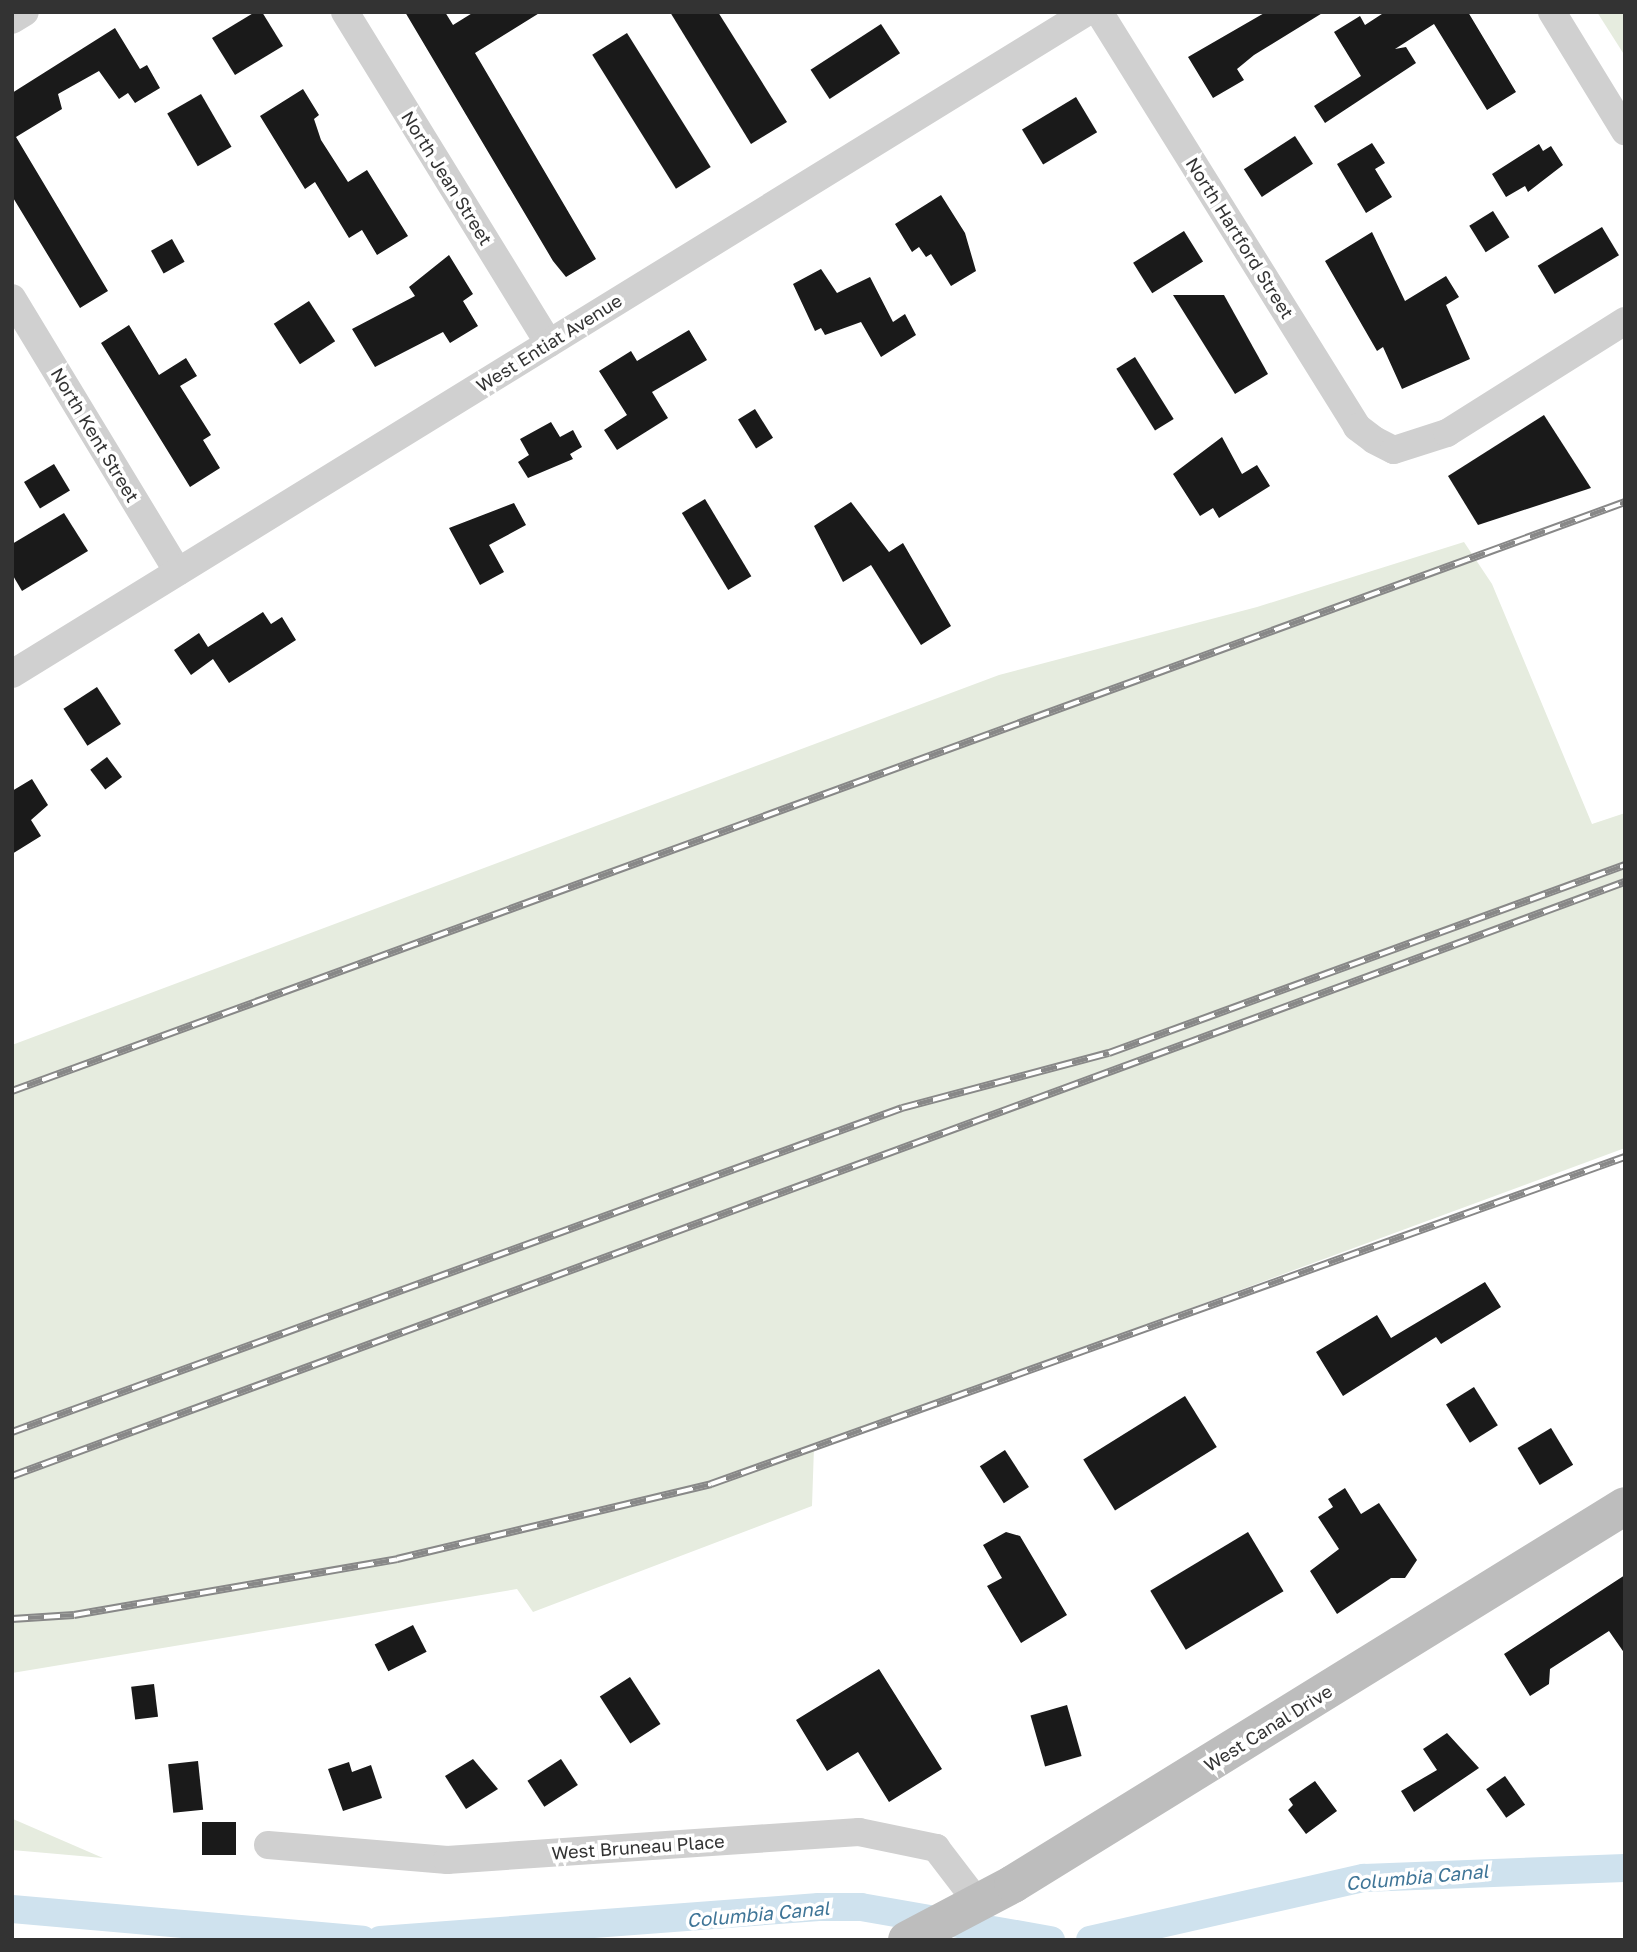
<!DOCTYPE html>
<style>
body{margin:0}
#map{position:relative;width:1637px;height:1952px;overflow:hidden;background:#fff;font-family:"Golos Text",sans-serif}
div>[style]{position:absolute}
.green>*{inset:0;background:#e6ecdf}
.canal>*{height:28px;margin:-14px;padding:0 14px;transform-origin:14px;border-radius:14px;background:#cfe2ee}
.building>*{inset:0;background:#1a1a1a;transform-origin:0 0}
.street>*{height:28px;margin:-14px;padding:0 14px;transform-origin:14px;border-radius:14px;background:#d0d0d0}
.secondary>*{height:38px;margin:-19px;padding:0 19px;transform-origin:19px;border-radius:19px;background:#bdbdbd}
.rail>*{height:8px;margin-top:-4px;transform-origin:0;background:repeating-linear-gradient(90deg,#fff 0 16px,#888 0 32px);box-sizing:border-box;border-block:2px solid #888}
span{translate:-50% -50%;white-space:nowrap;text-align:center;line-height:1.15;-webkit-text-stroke:7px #fff;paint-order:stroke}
.street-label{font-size:18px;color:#333}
.water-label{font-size:19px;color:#3f7597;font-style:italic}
.frame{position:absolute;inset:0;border:14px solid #333;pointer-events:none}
</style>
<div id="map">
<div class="green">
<i style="clip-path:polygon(1597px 12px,1625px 12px,1625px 56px)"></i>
<i style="clip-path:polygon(1464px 542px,1492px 584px,1592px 824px,1625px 813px,1625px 1148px,814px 1447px,812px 1506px,533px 1612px,517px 1589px,12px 1673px,12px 1045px,999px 675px,1257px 607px)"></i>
<i style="clip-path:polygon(12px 1815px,13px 1819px,103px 1858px,12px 1850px)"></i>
</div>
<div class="canal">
<i style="left:12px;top:1909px;width:352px;rotate:5deg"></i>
<i style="left:380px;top:1940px;width:440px;rotate:-4.3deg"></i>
<i style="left:819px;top:1907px;width:42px"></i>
<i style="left:861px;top:1907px;width:193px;rotate:9.9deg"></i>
<i style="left:1090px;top:1940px;width:281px;rotate:-12.8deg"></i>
<i style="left:1364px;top:1878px;width:261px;rotate:-2.2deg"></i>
</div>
<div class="building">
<i style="clip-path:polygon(255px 12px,262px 12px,283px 46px,235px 75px,212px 38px)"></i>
<i style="clip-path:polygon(405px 12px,445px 12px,453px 25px,474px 12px,541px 12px,475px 53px,596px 259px,566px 277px,553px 261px)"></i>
<i style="clip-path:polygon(670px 12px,718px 12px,787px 122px,751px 144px)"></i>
<i style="clip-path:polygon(1266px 12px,1324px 12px,1254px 55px,1237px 69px,1244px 80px,1213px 98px,1188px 57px)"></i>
<i style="clip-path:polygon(1385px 12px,1468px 12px,1516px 92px,1487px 110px,1434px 24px,1395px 49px,1406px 47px,1416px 63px,1325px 123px,1314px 106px,1361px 76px,1334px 32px,1360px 16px,1365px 25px)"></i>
<i style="left:881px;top:24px;width:35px;height:84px;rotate:57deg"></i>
<i style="clip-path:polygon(115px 28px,140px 69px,147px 65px,160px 88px,135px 103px,128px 93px,119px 99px,99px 71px,58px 94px,62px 109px,16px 137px,108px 291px,80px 308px,12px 196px,12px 93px)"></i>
<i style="left:627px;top:33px;width:158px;height:41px;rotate:58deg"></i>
<i style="clip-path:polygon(303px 89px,319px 115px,314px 119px,321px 140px,348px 182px,367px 170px,408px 236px,377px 255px,362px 230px,349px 238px,315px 182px,305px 189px,260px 116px)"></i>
<i style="left:201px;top:94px;width:61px;height:39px;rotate:60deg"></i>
<i style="left:1076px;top:97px;width:41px;height:63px;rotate:59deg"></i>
<i style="left:1295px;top:136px;width:33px;height:61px;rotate:57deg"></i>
<i style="clip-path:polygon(1372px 143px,1385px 163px,1375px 169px,1392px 197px,1366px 213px,1337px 164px)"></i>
<i style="clip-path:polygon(1539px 144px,1543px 151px,1551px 146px,1563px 165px,1528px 192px,1525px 186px,1506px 197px,1492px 174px)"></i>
<i style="clip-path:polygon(941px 195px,965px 233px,976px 271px,951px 286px,931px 254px,926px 257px,919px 247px,912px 252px,895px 224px)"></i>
<i style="left:1493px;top:211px;width:31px;height:28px;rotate:58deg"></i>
<i style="left:1602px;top:227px;width:33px;height:75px;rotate:59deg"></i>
<i style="left:1184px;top:231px;width:36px;height:60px;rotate:58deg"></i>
<i style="clip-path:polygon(1372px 232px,1405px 301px,1446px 276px,1459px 297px,1446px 305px,1470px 359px,1402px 389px,1383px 347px,1377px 351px,1325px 261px)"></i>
<i style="left:172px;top:239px;width:26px;height:24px;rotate:61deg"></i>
<i style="clip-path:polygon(449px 255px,473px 294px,463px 301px,478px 326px,450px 343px,443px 332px,375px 367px,352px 329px,415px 296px,409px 287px)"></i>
<i style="clip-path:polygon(821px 269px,837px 293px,870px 277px,893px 322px,905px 314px,916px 335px,881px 357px,861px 322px,825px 335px,821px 328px,815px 331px,793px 284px)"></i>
<i style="clip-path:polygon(1173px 295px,1224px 295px,1268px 374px,1235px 394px)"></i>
<i style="left:309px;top:301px;width:48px;height:42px;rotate:57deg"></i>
<i style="clip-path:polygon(129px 325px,159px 375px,186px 358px,197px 376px,180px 386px,211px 435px,203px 440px,220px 468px,190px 487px,101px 343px)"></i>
<i style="clip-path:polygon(689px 330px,707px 360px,652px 392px,668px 418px,617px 450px,604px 430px,627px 415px,599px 371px,631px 351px,637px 361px)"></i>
<i style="left:1135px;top:357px;width:73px;height:22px;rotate:58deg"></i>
<i style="left:755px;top:409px;width:34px;height:20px;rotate:58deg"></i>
<i style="clip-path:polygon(1544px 415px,1591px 488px,1478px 525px,1448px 476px)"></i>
<i style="clip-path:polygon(551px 422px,560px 437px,573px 430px,582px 447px,570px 454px,573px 459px,528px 478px,518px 462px,529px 455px,520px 439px)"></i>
<i style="clip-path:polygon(1222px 437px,1242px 474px,1257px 465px,1270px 486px,1219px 518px,1213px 508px,1200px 516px,1173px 474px)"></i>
<i style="left:54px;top:464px;width:31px;height:35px;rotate:59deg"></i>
<i style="left:705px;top:499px;width:90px;height:27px;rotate:59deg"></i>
<i style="clip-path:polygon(851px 502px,889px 552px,903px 543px,951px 626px,921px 645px,871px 565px,843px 582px,814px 526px)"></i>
<i style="clip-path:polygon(514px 503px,526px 525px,489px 545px,504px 572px,480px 585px,449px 528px)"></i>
<i style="clip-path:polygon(64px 513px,88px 551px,22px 591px,12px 574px,12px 544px)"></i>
<i style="clip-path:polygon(263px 612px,271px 624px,282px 617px,296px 640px,229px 683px,213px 659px,191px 675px,174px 650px,199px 633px,208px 647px)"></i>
<i style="left:97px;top:687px;width:44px;height:40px;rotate:57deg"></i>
<i style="left:107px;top:757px;width:25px;height:21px;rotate:53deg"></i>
<i style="clip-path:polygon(32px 779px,48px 805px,31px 820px,41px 836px,12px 854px,12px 791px)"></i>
<i style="clip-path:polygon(1485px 1282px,1501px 1307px,1441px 1344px,1436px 1337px,1343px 1396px,1316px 1352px,1377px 1315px,1391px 1338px)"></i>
<i style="left:1474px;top:1387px;width:45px;height:33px;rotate:58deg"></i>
<i style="left:1185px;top:1396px;width:60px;height:120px;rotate:58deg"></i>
<i style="left:1551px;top:1428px;width:43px;height:39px;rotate:59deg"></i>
<i style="left:1005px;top:1450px;width:44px;height:30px;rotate:57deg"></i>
<i style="clip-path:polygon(1345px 1488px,1361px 1514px,1379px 1503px,1417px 1560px,1405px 1578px,1391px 1578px,1337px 1614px,1310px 1571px,1339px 1549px,1318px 1517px,1333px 1507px,1328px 1499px)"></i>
<i style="clip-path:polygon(1006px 1532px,1020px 1536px,1067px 1615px,1021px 1643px,987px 1586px,1002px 1578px,983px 1545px)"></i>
<i style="left:1248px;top:1532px;width:69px;height:114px;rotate:59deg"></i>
<i style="clip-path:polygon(1625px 1575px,1625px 1654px,1609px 1631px,1550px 1669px,1549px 1684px,1530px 1696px,1504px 1654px)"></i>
<i style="left:413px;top:1625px;width:30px;height:43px;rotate:63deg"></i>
<i style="clip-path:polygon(879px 1669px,942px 1769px,889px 1802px,858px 1752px,827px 1771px,796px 1720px)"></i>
<i style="left:630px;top:1677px;width:56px;height:36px;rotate:57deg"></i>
<i style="left:154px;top:1684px;width:33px;height:23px;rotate:83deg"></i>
<i style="left:1067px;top:1705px;width:53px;height:38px;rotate:74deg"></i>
<i style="clip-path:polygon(1447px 1733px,1479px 1768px,1414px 1812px,1401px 1791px,1437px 1770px,1423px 1749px)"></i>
<i style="clip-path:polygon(473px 1759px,498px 1789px,466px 1809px,445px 1776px)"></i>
<i style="left:561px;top:1759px;width:31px;height:40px;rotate:57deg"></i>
<i style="left:198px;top:1761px;width:49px;height:30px;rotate:84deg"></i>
<i style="clip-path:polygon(349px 1762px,352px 1772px,371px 1765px,382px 1798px,343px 1811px,328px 1769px)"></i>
<i style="left:1505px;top:1776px;width:35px;height:23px;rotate:55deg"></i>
<i style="clip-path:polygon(1315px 1781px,1337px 1811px,1306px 1834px,1288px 1810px,1293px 1805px,1289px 1799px)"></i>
<i style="left:202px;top:1822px;width:34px;height:33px"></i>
</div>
<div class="street">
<i style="left:345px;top:12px;width:389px;rotate:58.4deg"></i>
<i style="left:1099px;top:12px;width:489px;rotate:58.1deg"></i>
<i style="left:1357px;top:427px;width:21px;rotate:37deg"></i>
<i style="left:1374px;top:440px;width:22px;rotate:27deg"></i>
<i style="left:1394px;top:450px;width:56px;rotate:-17.8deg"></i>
<i style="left:1447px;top:433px;width:210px;rotate:-32.2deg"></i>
<i style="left:1552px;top:12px;width:140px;rotate:58.5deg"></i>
<i style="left:12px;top:20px;width:15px;rotate:-32deg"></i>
<i style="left:12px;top:298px;width:320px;rotate:58.8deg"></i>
<i style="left:12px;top:674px;width:1262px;rotate:-31.63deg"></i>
<i style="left:268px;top:1845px;width:180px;rotate:4.8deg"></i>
<i style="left:447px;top:1860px;width:413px;rotate:-3.9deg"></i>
<i style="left:859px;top:1832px;width:79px;rotate:11.7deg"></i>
<i style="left:936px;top:1848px;width:69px;rotate:52.6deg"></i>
</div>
<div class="secondary">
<i style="left:907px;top:1940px;width:120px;rotate:-27.8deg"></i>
<i style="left:1013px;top:1884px;width:719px;rotate:-31.7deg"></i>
</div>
<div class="rail">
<i style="left:12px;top:1091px;width:1717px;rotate:-20.06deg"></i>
<i style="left:12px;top:1432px;width:947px;rotate:-20deg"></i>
<i style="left:902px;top:1108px;width:214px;rotate:-14.9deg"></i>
<i style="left:1109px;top:1053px;width:549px;rotate:-20.02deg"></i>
<i style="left:12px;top:1476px;width:1719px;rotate:-20.22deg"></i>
<i style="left:12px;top:1619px;width:62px;rotate:-3.7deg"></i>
<i style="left:74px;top:1615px;width:328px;rotate:-9.8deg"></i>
<i style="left:397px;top:1559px;width:323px;rotate:-13.4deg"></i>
<i style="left:711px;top:1484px;width:971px;rotate:-19.69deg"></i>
</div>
<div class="street-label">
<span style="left:447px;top:178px;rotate:58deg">North Jean Street</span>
<span style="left:1240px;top:238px;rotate:58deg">North Hartford Street</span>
<span style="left:549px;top:343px;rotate:-32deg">West Entiat Avenue</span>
<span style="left:95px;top:435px;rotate:59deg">North Kent Street</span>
<span style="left:1268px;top:1728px;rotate:-32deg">West Canal Drive</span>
<span style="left:638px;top:1847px;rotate:-4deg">West Bruneau Place</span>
</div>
<div class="water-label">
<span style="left:1417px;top:1877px;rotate:-5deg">Columbia Canal</span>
<span style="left:758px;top:1914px;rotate:-5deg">Columbia Canal</span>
</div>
<div class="frame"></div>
</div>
